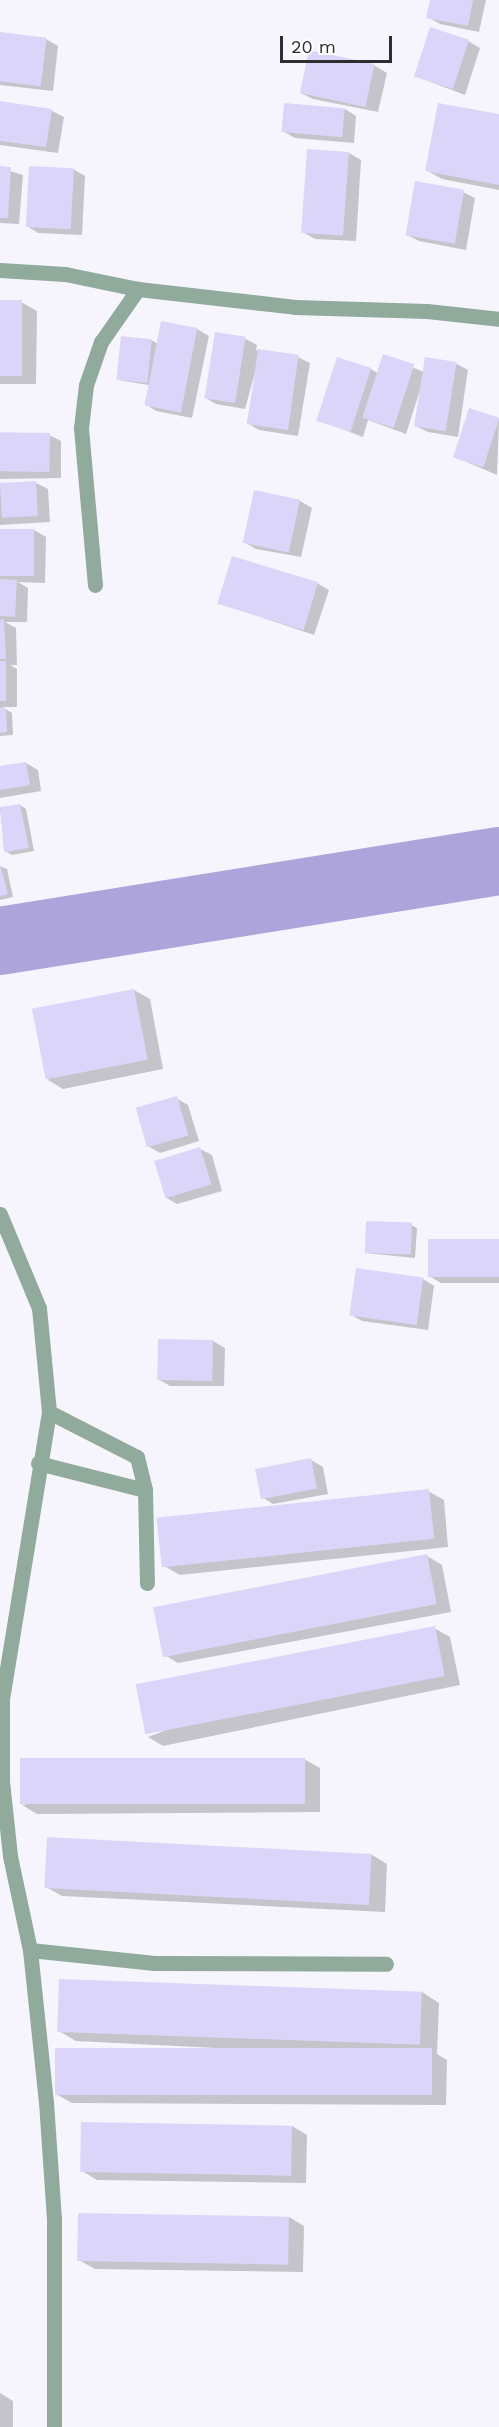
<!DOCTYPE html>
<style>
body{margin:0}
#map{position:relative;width:499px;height:2427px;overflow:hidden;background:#f6f5fd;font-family:"Work Sans",sans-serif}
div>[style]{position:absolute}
.shadow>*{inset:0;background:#0003}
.river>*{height:68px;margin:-34px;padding:0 34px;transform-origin:34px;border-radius:34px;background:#ada4db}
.building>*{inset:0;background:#dbd6f9;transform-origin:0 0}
.service>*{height:15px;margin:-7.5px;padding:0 7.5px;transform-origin:7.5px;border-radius:7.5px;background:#90aa9c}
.minor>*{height:15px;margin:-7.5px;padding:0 7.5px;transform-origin:7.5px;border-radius:7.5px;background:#90aa9c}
span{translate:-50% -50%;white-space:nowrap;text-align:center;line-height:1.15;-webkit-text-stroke:4.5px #fff;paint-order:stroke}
.scale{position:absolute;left:280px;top:36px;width:112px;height:27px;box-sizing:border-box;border:3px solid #2d2d30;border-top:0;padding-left:8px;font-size:18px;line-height:21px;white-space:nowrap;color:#2d2d30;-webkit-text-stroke:4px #fff;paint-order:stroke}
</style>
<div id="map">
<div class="shadow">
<i style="clip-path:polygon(431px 0,486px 0,479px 32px,440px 24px,428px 17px)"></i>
<i style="clip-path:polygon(0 34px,46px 39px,58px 46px,53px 91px,0 85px)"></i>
<i style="clip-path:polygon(468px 41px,480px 48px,465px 95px,415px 76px)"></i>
<i style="clip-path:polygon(310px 52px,375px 66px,387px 73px,378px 112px,313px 99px,301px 93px)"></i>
<i style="clip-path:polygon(0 103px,52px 111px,64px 117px,58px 153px,0 145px)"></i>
<i style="clip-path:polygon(345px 109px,356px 116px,354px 143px,295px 138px,283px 131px)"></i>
<i style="clip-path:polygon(499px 116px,499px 190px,442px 179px,426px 170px)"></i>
<i style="clip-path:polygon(349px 153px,361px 160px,356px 241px,315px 239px,303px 232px)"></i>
<i style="clip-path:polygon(0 168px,23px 175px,19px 224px,0 223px)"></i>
<i style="clip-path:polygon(73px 169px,85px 176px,82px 235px,38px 233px,27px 226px)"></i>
<i style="clip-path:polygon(463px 192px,475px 198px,466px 250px,419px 241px,407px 235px)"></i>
<i style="clip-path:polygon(0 301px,21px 302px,37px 311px,36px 384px,0 384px)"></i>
<i style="clip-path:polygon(162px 323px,197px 329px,209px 336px,192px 418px,156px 411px,145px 404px,149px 385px,118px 380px,151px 340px,158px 344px)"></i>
<i style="clip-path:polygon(246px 339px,257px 345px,256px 350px,298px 357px,310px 363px,298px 436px,259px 430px,247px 423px,257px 365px,245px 409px,216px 404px,204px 397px)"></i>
<i style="clip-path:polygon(384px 356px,424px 372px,457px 364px,468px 370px,458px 437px,428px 432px,416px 426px,420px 390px,406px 434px,368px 420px,363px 437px,318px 420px,371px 369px,379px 374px)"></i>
<i style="clip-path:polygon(470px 410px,499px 420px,497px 475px,455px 457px)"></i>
<i style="clip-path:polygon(0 435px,49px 435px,61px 441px,61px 478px,0 479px)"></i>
<i style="clip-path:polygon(36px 483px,48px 489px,50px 522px,0 525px,0 484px)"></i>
<i style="clip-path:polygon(255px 492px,300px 501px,312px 508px,301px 557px,256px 549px,244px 542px)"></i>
<i style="clip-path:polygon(0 530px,34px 530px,46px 537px,45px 583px,18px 582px,28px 588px,27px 622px,5px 622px,16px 628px,17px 665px,10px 665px,17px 669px,17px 707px,2px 707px,12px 713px,13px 735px,0 736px)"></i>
<i style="clip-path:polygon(317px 583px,329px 590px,314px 635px,219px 603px)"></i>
<i style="clip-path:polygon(26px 763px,38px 770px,41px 791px,0 798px,0 768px)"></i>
<i style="clip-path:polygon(20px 805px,26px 809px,34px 851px,12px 855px,5px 851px,0 808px)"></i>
<i style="clip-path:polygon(0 866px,7px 869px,13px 897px,0 900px)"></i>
<i style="clip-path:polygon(134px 990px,150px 999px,163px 1069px,63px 1089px,48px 1080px)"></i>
<i style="clip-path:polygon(176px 1098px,188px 1105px,199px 1141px,160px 1153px,148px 1146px)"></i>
<i style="clip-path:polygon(200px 1149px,212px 1155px,222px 1191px,177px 1204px,165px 1197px)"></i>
<i style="clip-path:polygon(411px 1225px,417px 1228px,415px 1258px,365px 1253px)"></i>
<i style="clip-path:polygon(499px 1241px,499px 1283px,441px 1283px,429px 1276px)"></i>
<i style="clip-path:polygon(423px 1279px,434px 1286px,428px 1330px,362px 1321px,350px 1314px)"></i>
<i style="clip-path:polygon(213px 1341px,225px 1348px,224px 1386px,170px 1386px,158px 1379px)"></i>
<i style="clip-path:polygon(311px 1460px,323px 1467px,328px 1494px,273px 1504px,262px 1497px)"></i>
<i style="clip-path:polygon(428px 1491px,444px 1500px,448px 1547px,180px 1575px,164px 1566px)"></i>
<i style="clip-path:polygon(427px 1556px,442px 1565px,451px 1612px,178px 1663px,163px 1654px)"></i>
<i style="clip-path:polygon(434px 1628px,450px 1637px,460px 1685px,163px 1746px,148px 1737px)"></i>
<i style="clip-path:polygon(304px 1759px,320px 1768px,320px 1812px,37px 1814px,22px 1805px)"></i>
<i style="clip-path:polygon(372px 1855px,387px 1864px,385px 1912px,62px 1896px,46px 1887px)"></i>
<i style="clip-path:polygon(422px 1992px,439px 2003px,437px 2054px,447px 2060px,446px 2105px,72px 2103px,56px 2094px,276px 2051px,76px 2041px,59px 2031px)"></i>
<i style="clip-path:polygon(292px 2126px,307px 2135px,306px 2183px,97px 2180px,82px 2171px)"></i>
<i style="clip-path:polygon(289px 2217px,304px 2226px,303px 2272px,95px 2269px,79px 2260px)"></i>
<i style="clip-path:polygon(0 2393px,13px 2401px,13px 2427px,0 2427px)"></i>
</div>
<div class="river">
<i style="left:0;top:941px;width:505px;rotate:-9.11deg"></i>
</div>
<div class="building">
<i style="clip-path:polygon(430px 0,473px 0,468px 26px,426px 18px)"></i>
<i style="left:430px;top:27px;width:41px;height:52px;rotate:18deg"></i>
<i style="left:0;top:32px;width:47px;height:49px;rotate:7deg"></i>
<i style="left:309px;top:50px;width:67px;height:44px;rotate:12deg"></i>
<i style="clip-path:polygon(0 101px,52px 109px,46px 147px,0 141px)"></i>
<i style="left:284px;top:103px;width:61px;height:29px;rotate:5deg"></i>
<i style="clip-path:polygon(438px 103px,499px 114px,499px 185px,425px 171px)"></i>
<i style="left:307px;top:149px;width:42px;height:84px;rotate:4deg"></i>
<i style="clip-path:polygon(0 166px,11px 167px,8px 218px,0 218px)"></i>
<i style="left:29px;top:166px;width:45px;height:61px;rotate:3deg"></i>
<i style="left:415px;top:181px;width:50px;height:55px;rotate:10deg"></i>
<i style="left:0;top:300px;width:22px;height:76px"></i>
<i style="left:161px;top:321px;width:37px;height:86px;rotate:11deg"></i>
<i style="left:215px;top:332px;width:31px;height:67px;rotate:9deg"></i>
<i style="left:121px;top:336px;width:31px;height:44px;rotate:6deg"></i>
<i style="left:258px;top:349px;width:41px;height:76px;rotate:8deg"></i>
<i style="left:383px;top:354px;width:33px;height:67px;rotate:18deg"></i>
<i style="left:337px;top:357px;width:36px;height:67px;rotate:18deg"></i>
<i style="left:425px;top:357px;width:32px;height:70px;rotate:9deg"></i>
<i style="left:469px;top:408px;width:32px;height:52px;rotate:18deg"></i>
<i style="left:50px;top:433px;width:39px;height:50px;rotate:91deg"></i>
<i style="left:36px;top:481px;width:35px;height:36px;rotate:87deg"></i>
<i style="left:254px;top:490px;width:47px;height:54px;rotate:12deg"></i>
<i style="left:0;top:529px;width:34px;height:47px"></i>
<i style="left:232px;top:556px;width:90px;height:50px;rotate:17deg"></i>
<i style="left:0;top:579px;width:17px;height:37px;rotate:3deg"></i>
<i style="clip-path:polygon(4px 619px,6px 659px,0 659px,0 620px)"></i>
<i style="left:0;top:661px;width:6px;height:40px"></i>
<i style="clip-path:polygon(0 708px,6px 708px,7px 732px,0 733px)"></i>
<i style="clip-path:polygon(26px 762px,30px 785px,0 790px,0 766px)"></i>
<i style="clip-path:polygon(20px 804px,29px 848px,4px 852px,0 807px)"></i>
<i style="clip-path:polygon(0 864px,8px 894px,0 896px)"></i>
<i style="left:134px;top:989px;width:72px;height:104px;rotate:79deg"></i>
<i style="left:177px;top:1096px;width:41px;height:43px;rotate:74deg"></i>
<i style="left:200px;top:1147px;width:39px;height:48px;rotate:73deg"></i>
<i style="left:366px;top:1221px;width:46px;height:32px;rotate:2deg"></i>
<i style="left:428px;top:1239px;width:71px;height:38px"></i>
<i style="left:356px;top:1268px;width:68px;height:48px;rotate:8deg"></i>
<i style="left:158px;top:1339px;width:55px;height:41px;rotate:1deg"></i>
<i style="left:311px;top:1458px;width:31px;height:57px;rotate:79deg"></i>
<i style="left:429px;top:1489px;width:50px;height:274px;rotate:84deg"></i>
<i style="left:427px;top:1554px;width:51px;height:279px;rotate:79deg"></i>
<i style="left:435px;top:1626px;width:51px;height:305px;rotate:79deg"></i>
<i style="left:305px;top:1758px;width:46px;height:285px;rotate:90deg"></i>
<i style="left:47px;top:1837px;width:325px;height:51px;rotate:3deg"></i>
<i style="left:59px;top:1979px;width:363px;height:53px;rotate:2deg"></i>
<i style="left:55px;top:2048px;width:377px;height:47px"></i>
<i style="left:81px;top:2122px;width:211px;height:50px;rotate:1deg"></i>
<i style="left:78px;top:2213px;width:211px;height:48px;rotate:1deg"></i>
</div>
<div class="service">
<i style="left:49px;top:1412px;width:99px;rotate:27.1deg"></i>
<i style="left:137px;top:1457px;width:34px;rotate:76deg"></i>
<i style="left:145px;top:1490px;width:93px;rotate:88.8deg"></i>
<i style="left:38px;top:1463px;width:110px;rotate:14.2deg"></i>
<i style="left:30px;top:1950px;width:125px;rotate:6deg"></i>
<i style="left:154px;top:1963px;width:232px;rotate:0.2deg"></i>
</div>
<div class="minor">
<i style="left:0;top:270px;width:65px;rotate:3.5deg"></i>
<i style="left:65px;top:274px;width:75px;rotate:11.6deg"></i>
<i style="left:138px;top:289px;width:158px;rotate:6.5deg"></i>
<i style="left:295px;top:307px;width:132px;rotate:1.7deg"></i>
<i style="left:427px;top:311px;width:72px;rotate:6.3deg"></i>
<i style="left:95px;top:585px;width:158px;rotate:-95.1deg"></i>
<i style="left:81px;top:428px;width:43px;rotate:-83.4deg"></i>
<i style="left:86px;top:385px;width:46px;rotate:-70.8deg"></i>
<i style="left:101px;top:342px;width:65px;rotate:-55.1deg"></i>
<i style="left:0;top:1214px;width:102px;rotate:67.5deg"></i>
<i style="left:39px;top:1308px;width:104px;rotate:84.5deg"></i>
<i style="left:49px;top:1412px;width:291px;rotate:99.3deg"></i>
<i style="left:2px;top:1699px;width:82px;rotate:90deg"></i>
<i style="left:2px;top:1781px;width:75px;rotate:83.9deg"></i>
<i style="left:10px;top:1856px;width:96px;rotate:78deg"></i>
<i style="left:30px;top:1950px;width:153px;rotate:84deg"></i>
<i style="left:46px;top:2102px;width:116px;rotate:86.1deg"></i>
<i style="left:54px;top:2218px;width:209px;rotate:90deg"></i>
</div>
<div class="scale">20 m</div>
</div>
